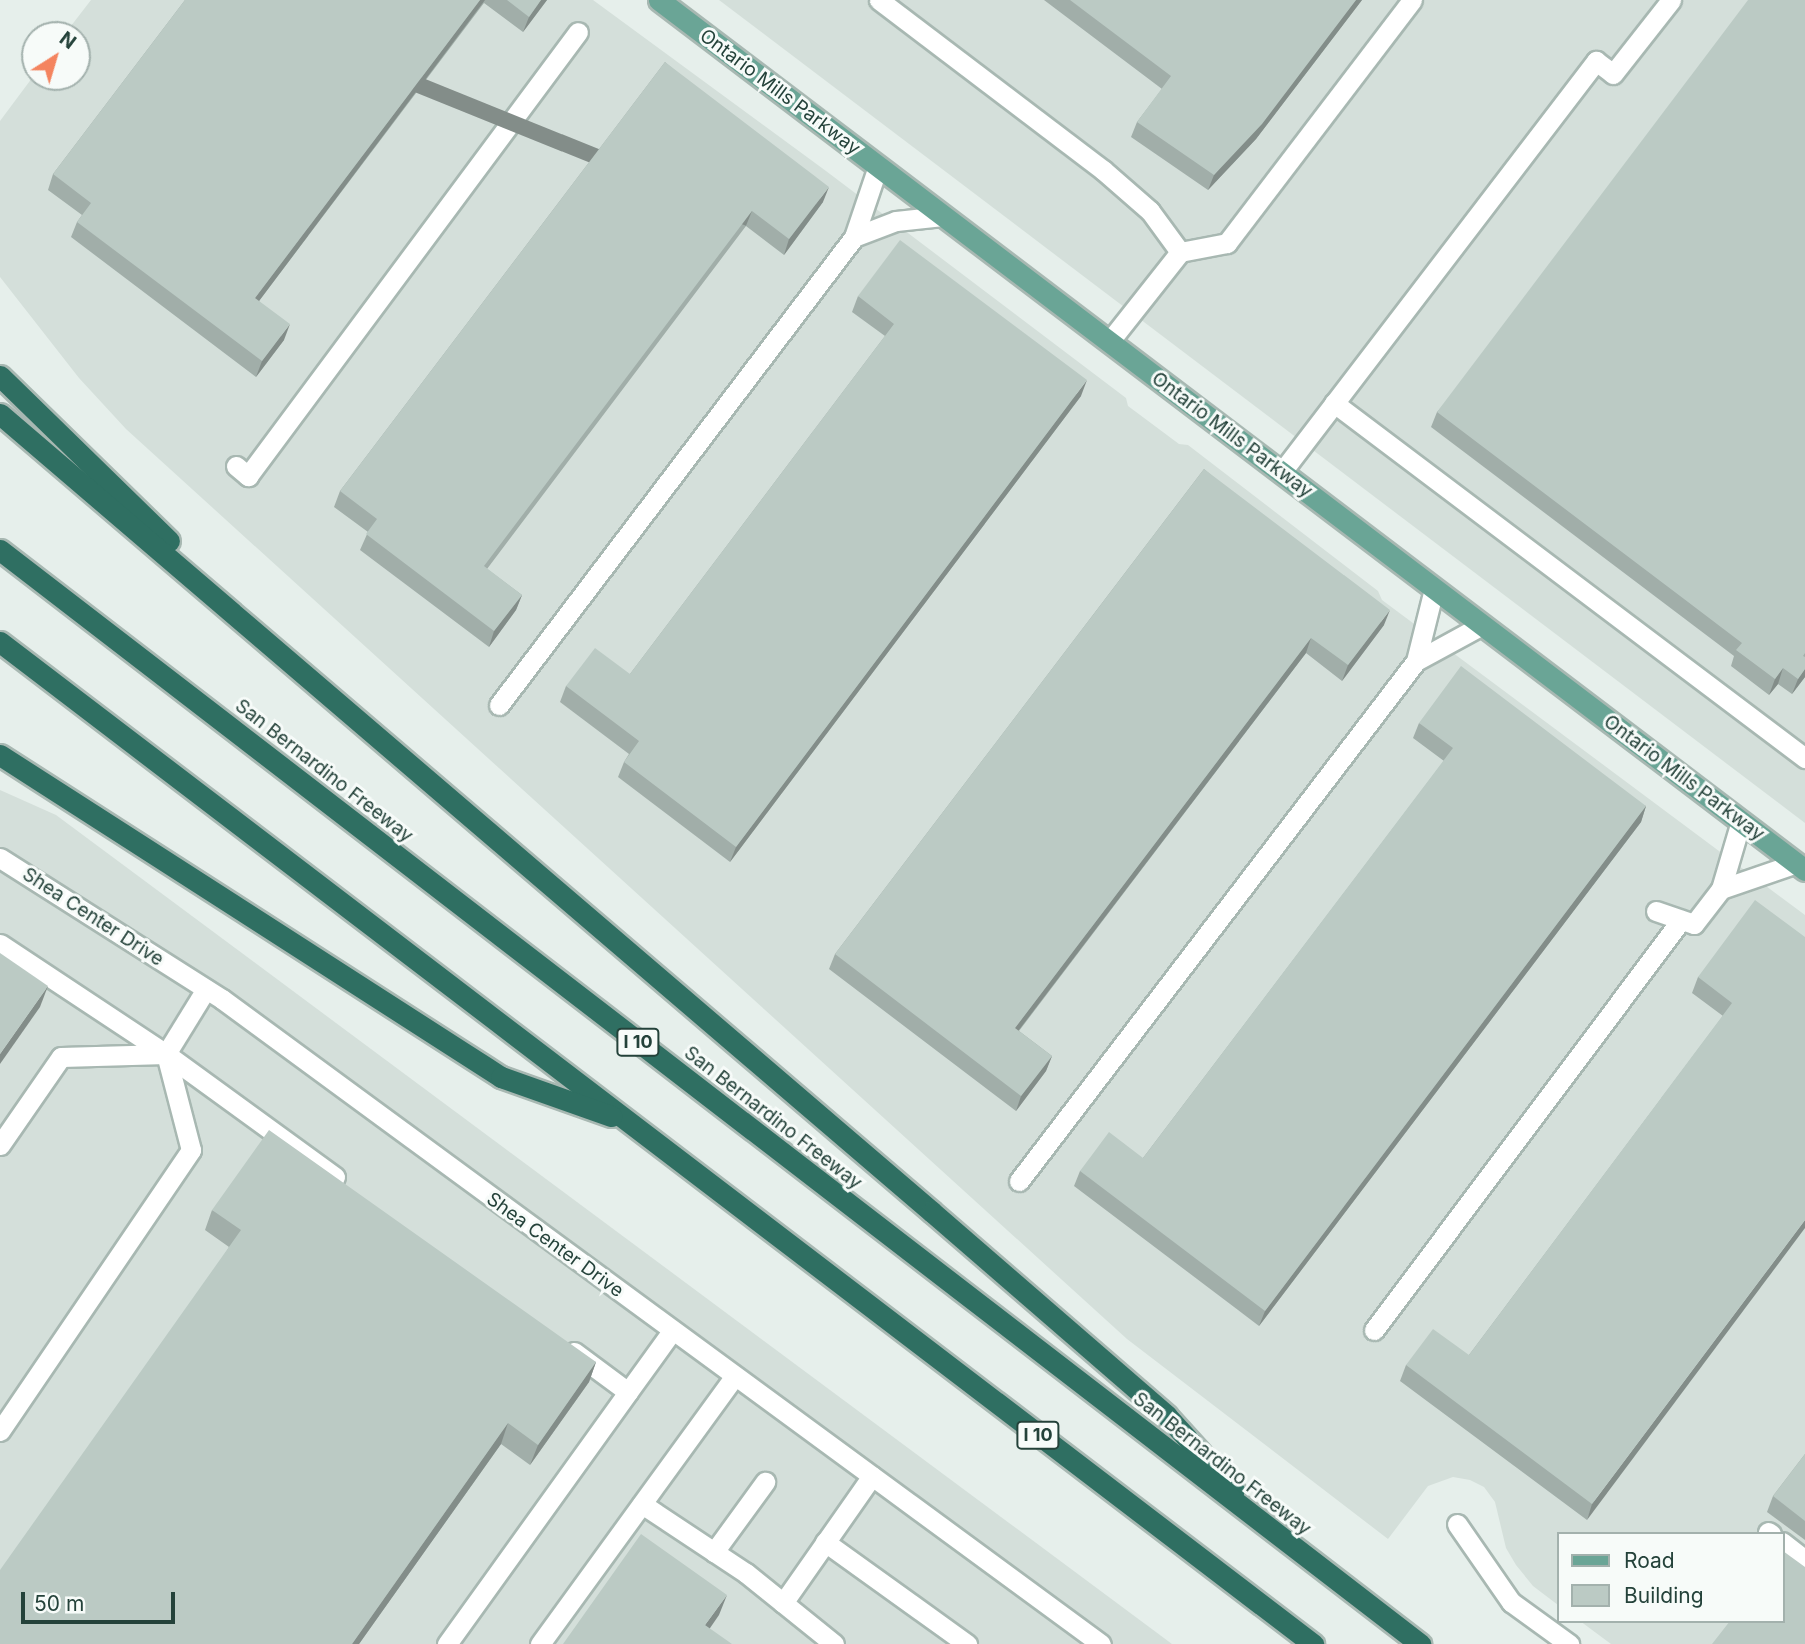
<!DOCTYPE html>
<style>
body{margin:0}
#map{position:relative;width:1805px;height:1644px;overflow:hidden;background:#e6efeb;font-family:Inter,sans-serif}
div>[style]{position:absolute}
.built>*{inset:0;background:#d4dfda}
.roads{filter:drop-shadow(2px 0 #a8b8b2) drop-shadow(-2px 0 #a8b8b2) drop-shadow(0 2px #a8b8b2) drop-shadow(0 -2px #a8b8b2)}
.minor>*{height:19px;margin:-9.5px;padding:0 9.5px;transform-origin:9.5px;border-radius:9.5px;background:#fff}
.major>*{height:21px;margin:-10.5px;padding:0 10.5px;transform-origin:10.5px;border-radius:10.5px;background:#6aa596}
.highway>*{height:21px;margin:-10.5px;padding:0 10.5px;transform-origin:10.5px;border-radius:10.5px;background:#2f6f62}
.wall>*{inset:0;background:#a1aea9}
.shaded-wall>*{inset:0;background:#838d89;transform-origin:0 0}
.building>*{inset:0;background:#bbcac4}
span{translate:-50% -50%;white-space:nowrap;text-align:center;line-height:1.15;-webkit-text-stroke:6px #f7fbf9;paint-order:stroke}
.shield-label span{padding:2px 5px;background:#f7fbf9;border:2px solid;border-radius:5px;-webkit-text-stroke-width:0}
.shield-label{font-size:18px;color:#24423a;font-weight:700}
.street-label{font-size:19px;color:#24423a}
.legend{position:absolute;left:1557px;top:1532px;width:228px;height:91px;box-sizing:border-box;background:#f7fbf9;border:2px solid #a3b1ad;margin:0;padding:9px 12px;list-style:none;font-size:21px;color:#24423a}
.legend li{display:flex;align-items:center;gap:14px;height:35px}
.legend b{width:35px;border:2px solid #a3b1ad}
.north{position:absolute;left:21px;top:21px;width:70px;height:70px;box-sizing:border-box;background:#f7fbf9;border:2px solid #a3b1ad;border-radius:50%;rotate:37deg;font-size:19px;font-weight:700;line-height:28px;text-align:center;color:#24423a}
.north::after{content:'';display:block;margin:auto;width:24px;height:32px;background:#f4845f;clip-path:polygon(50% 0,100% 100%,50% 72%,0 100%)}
.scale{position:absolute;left:21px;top:1592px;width:154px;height:32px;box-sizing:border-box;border:4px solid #24423a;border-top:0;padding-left:9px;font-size:21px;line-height:24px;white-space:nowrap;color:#24423a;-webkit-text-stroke:5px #f7fbf9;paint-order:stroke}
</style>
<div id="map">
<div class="built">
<i style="clip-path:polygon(91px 0,593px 0,826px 171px,1126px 398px,1128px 406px,1179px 444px,1188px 445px,1378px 591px,1382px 600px,1805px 915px,1805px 1644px,1611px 1644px,1580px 1621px,1782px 1621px,1782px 1534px,1558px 1534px,1558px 1605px,1533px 1586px,1516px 1565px,1506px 1548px,1495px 1502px,1484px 1487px,1470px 1480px,1453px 1477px,1428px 1486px,1388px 1539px,1127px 1339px,126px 429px,79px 378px,0 277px,0 121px,35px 74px,77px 77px,77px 35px,64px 35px)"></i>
<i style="clip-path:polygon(719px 0,1805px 0,1805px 823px)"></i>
<i style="clip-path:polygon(0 790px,56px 815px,1172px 1644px,0 1644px)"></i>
</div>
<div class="roads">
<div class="minor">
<i style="left:879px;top:0;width:281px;rotate:37.2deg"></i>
<i style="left:1103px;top:170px;width:62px;rotate:41.1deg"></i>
<i style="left:1150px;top:211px;width:51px;rotate:53.8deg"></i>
<i style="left:854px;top:237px;width:45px;rotate:-20.9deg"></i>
<i style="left:896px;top:221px;width:47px;rotate:-6.1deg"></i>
<i style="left:1109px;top:342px;width:115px;rotate:-51.7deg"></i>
<i style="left:1180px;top:252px;width:48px;rotate:-10.8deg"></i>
<i style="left:1227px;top:243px;width:305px;rotate:-52.7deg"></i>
<i style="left:1334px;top:403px;width:590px;rotate:37.01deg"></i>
<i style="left:236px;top:466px;width:16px;rotate:40deg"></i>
<i style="left:248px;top:476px;width:553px;rotate:-53.38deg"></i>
<i style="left:1281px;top:473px;width:519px;rotate:-52.6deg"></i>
<i style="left:1596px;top:61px;width:21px;rotate:37deg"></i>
<i style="left:1613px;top:74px;width:94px;rotate:-51.9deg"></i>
<i style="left:1416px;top:661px;width:74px;rotate:-76deg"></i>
<i style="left:499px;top:705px;width:587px;rotate:-52.82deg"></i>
<i style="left:854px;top:237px;width:75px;rotate:-71.3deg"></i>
<i style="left:0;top:858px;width:263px;rotate:32.4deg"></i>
<i style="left:222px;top:999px;width:1090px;rotate:36.27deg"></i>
<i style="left:1721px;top:889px;width:80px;rotate:-18.9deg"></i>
<i style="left:1656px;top:911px;width:40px;rotate:18.9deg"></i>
<i style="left:1694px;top:924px;width:44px;rotate:-52.4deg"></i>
<i style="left:1721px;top:889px;width:71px;rotate:-73.6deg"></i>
<i style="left:0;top:944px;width:199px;rotate:33.5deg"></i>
<i style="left:166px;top:1054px;width:209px;rotate:36deg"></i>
<i style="left:0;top:1145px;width:107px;rotate:-55.3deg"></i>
<i style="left:61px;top:1057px;width:105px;rotate:-1.6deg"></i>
<i style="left:1019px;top:1181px;width:654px;rotate:-52.64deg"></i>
<i style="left:1416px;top:661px;width:75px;rotate:-28.6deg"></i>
<i style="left:1374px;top:1330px;width:512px;rotate:-53.17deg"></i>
<i style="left:574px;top:1352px;width:67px;rotate:36.5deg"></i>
<i style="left:628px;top:1392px;width:75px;rotate:-54.2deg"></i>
<i style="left:0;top:1431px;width:340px;rotate:-55.8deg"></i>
<i style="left:191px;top:1150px;width:99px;rotate:-104.6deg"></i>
<i style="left:166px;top:1054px;width:76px;rotate:-58.4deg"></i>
<i style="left:642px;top:1504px;width:125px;rotate:33.6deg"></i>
<i style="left:746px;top:1573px;width:113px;rotate:38.9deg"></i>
<i style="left:1457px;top:1524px;width:95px;rotate:55.3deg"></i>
<i style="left:1511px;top:1602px;width:72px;rotate:35.9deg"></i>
<i style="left:1768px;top:1532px;width:4px;rotate:34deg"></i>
<i style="left:825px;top:1542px;width:175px;rotate:35.7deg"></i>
<i style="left:1782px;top:1542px;width:29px;rotate:38deg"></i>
<i style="left:714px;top:1552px;width:87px;rotate:-53.9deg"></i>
<i style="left:783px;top:1603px;width:155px;rotate:-55deg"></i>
<i style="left:447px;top:1644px;width:310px;rotate:-54.3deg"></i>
<i style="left:540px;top:1644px;width:331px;rotate:-54deg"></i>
</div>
<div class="major">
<i style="left:659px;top:0;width:1439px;rotate:37.2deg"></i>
</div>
<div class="highway">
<i style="left:0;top:376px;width:236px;rotate:44.3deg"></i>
<i style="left:0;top:414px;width:1227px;rotate:40.57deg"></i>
<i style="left:932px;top:1212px;width:310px;rotate:40.9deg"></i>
<i style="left:1166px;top:1415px;width:101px;rotate:47.8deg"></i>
<i style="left:0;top:550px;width:1793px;rotate:37.61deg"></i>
<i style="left:0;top:642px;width:1652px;rotate:37.35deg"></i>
<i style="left:0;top:755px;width:596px;rotate:32.73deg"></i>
<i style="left:501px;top:1077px;width:117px;rotate:19.5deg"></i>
</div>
</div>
<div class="wall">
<i style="clip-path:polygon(185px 0,547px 0,523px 32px,484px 3px,259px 301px,284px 340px,256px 377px,71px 237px,77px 222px,82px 215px,48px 190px,53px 174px)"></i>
<i style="clip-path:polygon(1044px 0,1362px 0,1256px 139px,1208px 190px,1131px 137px,1137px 122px,1162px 89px)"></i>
<i style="clip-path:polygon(1805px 0,1805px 677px,1792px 694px,1778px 684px,1769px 695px,1731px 666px,1734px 656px,1431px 427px,1437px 412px)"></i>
<i style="clip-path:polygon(665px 62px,823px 202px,784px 255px,746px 226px,487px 569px,522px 595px,516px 610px,489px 647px,360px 550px,368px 532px,334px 507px,340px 491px)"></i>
<i style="clip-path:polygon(858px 296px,1081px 396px,730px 862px,618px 777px,624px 762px,629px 754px,560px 702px,566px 686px,630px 674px,885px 336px,852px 312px)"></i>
<i style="clip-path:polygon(1204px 469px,1384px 625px,1342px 681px,1306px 653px,1019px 1031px,1052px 1056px,1046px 1071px,1016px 1111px,829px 969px,835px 954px)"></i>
<i style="clip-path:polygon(1419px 723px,1646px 806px,1641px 822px,1259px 1326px,1074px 1186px,1080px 1171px,1143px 1158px,1444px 761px,1413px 738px)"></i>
<i style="clip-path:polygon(1805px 937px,1587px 1520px,1400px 1381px,1406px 1365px,1469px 1355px,1723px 1016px,1692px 993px,1698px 977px)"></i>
<i style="clip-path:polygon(212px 1210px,596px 1362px,589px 1382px,530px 1465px,501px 1444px,359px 1644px,0 1644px,229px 1247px,205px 1230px)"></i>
<i style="clip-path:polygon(1805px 1454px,1805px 1540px,1767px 1512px,1773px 1496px)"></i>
</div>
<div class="shaded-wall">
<i style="clip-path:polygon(480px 0,485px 0,250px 313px,255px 298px)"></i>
<i style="clip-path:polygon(541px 0,547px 0,523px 32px,529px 17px)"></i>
<i style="clip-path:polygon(1356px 0,1362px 0,1256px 139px,1208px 190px,1214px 175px)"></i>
<i style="clip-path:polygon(829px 187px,823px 202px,784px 255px,789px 239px)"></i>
<i style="left:752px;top:211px;width:16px;height:445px;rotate:112deg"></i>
<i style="clip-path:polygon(290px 324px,284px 340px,256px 377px,262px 361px)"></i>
<i style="clip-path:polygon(1087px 380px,1081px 396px,730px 862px,736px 847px)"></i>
<i style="clip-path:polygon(522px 595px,516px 610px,489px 647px,494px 631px)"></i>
<i style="clip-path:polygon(1390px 610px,1384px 625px,1342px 681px,1348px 665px)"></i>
<i style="clip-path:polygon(1311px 638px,1306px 653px,1009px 1043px,1015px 1028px)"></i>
<i style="clip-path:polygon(1783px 668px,1778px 684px,1769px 695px,1775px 679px)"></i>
<i style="clip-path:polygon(1805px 669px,1805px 677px,1792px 694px,1798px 679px)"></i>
<i style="clip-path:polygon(1646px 806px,1641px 822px,1259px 1326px,1265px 1311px)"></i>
<i style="clip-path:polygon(48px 986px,40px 1007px,0 1064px,0 1054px)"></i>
<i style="clip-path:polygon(1052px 1056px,1046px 1071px,1016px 1111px,1021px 1096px)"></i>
<i style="clip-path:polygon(1805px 1220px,1805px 1228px,1587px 1520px,1592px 1504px)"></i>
<i style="clip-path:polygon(596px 1362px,589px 1382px,530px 1465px,538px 1445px)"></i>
<i style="clip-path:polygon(508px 1423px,501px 1444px,359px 1644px,352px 1644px)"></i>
<i style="clip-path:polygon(727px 1595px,719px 1615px,699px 1644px,705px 1625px)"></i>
</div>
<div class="building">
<i style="clip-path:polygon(185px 0,480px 0,255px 298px,290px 324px,262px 361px,77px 222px,91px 203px,53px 174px)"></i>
<i style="clip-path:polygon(507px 0,541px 0,529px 17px)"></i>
<i style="clip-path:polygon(1070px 0,1356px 0,1262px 124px,1214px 175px,1137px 122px,1171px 76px)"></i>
<i style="clip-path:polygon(1748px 0,1805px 0,1805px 653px,1803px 656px,1805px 657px,1805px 669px,1798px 679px,1783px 668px,1775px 679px,1736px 650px,1742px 643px,1437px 412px)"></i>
<i style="clip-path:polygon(665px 62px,829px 187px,789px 239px,752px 211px,484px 566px,522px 595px,494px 631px,366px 534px,377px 519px,340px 491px)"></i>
<i style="clip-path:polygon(900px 240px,1087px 380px,736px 847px,624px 762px,639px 741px,566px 686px,595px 648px,630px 674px,894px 324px,858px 296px)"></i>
<i style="clip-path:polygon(1204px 469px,1390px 610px,1348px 665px,1311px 638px,1015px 1028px,1052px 1056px,1021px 1096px,835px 954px)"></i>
<i style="clip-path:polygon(1461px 666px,1646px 806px,1265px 1311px,1080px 1171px,1109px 1132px,1143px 1158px,1453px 748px,1419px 723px)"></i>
<i style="clip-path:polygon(1755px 900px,1805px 937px,1805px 1220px,1592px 1504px,1406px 1365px,1433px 1329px,1469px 1355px,1732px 1003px,1698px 977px)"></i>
<i style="clip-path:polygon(0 953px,48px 986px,0 1054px)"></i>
<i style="clip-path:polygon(269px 1130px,596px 1362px,538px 1445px,508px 1423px,352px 1644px,0 1644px,0 1570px,241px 1230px,212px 1210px)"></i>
<i style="clip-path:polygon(1805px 1454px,1805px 1521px,1773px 1496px)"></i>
<i style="clip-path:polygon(641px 1534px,727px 1595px,705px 1625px,732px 1644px,563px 1644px)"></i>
<i style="clip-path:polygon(1783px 1551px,1805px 1567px,1805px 1644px,1712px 1644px,1730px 1621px,1782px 1621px,1782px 1552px)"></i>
</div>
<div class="shield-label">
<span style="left:638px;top:1042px">I 10</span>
<span style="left:1038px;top:1435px">I 10</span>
</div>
<div class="street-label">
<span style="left:780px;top:92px;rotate:37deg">Ontario Mills Parkway</span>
<span style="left:1232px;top:435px;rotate:37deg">Ontario Mills Parkway</span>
<span style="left:324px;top:771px;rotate:38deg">San Bernardino Freeway</span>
<span style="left:1684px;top:778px;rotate:37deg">Ontario Mills Parkway</span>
<span style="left:93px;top:917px;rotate:33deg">Shea Center Drive</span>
<span style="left:773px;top:1118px;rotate:38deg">San Bernardino Freeway</span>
<span style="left:555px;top:1245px;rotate:36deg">Shea Center Drive</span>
<span style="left:1222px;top:1464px;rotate:38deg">San Bernardino Freeway</span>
</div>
<ul class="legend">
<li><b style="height:9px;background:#6aa596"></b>Road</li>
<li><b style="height:19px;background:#bbcac4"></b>Building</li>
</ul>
<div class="north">N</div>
<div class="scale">50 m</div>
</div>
